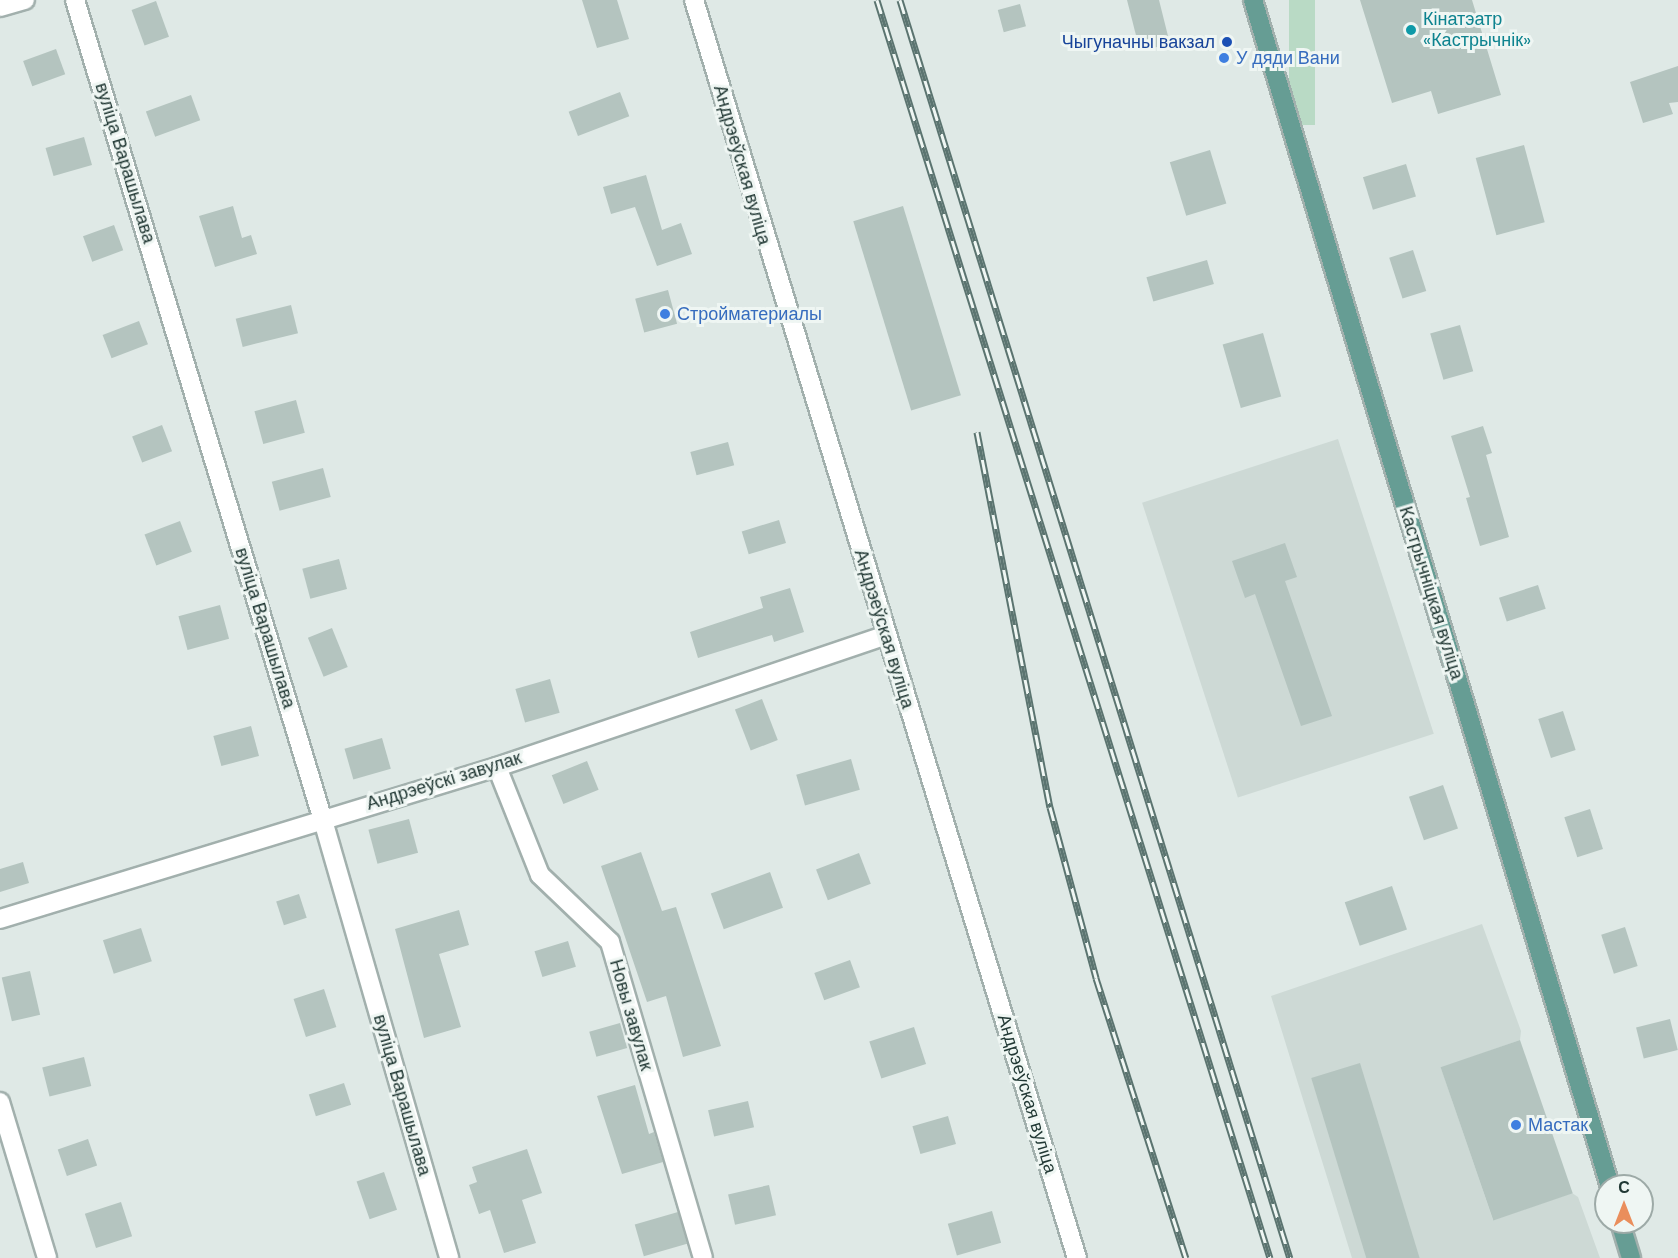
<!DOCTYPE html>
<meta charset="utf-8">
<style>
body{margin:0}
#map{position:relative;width:1678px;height:1258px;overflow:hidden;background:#dfe9e6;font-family:"DM Sans",sans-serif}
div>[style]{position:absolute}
.built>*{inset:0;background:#cdd9d5;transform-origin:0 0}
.green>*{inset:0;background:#b9dac5;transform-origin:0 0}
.building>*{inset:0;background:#b4c4bf;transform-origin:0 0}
.roads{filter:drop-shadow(2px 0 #a2b0ad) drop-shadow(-2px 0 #a2b0ad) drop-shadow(0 2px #a2b0ad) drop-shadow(0 -2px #a2b0ad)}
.street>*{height:18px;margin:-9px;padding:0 9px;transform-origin:9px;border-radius:9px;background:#fff}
.secondary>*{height:18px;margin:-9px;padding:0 9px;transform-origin:9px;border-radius:9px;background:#fff}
.primary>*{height:18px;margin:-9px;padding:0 9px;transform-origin:9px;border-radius:9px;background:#669d94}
.rail>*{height:7px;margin-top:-3.5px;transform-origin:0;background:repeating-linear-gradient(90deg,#eff6f3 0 14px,#5b7470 0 28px);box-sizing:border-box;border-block:2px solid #5b7470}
.dots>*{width:16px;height:16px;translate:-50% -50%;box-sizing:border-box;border:3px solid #eff6f3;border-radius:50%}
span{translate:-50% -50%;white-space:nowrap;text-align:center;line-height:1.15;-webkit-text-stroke:6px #eff6f3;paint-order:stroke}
.culture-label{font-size:18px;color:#0d838f}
.left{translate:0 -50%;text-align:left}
.transit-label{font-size:18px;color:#164399}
.right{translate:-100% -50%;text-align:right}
.shop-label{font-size:18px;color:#366cbe}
.street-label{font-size:18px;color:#213834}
.north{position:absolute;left:1594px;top:1174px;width:60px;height:60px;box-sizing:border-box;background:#eff6f3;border:2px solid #9daaa7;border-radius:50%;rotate:0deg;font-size:16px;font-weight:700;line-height:24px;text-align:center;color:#213834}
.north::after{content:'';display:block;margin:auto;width:21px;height:27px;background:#ea8e5c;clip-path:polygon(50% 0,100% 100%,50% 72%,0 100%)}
</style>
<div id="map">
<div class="built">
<i style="left:1338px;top:439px;width:310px;height:206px;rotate:72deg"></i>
<i style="clip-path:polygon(1482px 924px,1521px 1031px,1520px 1040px,1441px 1068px,1493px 1220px,1572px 1193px,1578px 1197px,1600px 1258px,1352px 1258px,1271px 996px)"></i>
</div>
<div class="green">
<i style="left:1289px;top:0;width:26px;height:125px"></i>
</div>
<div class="building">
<i style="clip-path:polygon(582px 0,617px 0,629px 39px,597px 48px)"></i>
<i style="clip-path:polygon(1127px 0,1159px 0,1170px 44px,1140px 51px)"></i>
<i style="clip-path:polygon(1360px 0,1472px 0,1501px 95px,1438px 114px,1431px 91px,1392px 103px)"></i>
<i style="left:156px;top:1px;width:38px;height:26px;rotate:70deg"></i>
<i style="left:1020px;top:4px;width:23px;height:23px;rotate:75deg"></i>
<i style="left:56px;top:49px;width:27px;height:35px;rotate:70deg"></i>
<i style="clip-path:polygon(1678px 66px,1678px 102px,1669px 103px,1673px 114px,1643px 123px,1630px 82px)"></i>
<i style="left:620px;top:92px;width:26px;height:55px;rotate:69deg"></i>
<i style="left:191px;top:95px;width:27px;height:48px;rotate:70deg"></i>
<i style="left:84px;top:137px;width:29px;height:40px;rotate:74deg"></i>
<i style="left:1524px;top:145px;width:80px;height:50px;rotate:75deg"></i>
<i style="left:1210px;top:150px;width:56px;height:42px;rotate:73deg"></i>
<i style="left:1406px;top:164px;width:34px;height:45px;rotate:73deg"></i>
<i style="clip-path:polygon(646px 175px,662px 230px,681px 223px,692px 254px,657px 266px,635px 207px,611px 214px,603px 187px)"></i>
<i style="clip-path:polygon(233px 206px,242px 238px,251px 235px,257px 254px,215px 267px,199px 216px)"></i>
<i style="left:903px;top:206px;width:198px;height:52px;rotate:73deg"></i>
<i style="left:114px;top:225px;width:27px;height:33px;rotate:70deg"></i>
<i style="left:1413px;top:250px;width:43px;height:25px;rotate:72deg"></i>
<i style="left:1207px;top:260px;width:25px;height:63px;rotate:74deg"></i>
<i style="left:668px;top:290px;width:35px;height:34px;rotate:75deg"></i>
<i style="left:291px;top:305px;width:29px;height:57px;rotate:76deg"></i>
<i style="left:139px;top:321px;width:25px;height:39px;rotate:69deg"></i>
<i style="left:1460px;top:325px;width:48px;height:31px;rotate:74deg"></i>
<i style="left:1263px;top:333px;width:66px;height:42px;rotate:74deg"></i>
<i style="left:296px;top:400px;width:34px;height:43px;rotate:75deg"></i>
<i style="left:162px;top:425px;width:28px;height:32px;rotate:69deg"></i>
<i style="clip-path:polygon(1483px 426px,1492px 453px,1486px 455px,1509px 537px,1480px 546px,1466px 498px,1470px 497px,1451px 436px)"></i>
<i style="left:728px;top:442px;width:24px;height:39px;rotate:75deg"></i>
<i style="left:323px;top:468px;width:30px;height:53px;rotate:75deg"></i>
<i style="left:779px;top:520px;width:24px;height:39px;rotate:73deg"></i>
<i style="left:180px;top:521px;width:33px;height:38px;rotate:69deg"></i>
<i style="clip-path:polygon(1285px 543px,1297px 577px,1285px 581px,1332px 716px,1301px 726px,1255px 594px,1245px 598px,1232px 561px)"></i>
<i style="left:339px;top:559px;width:31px;height:38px;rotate:75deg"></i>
<i style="left:1538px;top:585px;width:25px;height:41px;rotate:72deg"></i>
<i style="clip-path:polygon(790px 588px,804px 632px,774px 642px,772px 635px,698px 658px,690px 632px,763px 608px,760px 597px)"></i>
<i style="left:220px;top:605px;width:35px;height:43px;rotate:75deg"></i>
<i style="left:332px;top:628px;width:42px;height:26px;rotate:68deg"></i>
<i style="left:550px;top:679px;width:35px;height:36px;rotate:74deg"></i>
<i style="left:762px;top:699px;width:44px;height:29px;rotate:69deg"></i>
<i style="left:1563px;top:711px;width:41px;height:26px;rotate:72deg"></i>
<i style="left:251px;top:726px;width:31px;height:39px;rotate:75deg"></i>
<i style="left:382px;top:738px;width:32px;height:39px;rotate:74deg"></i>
<i style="left:851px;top:759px;width:32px;height:57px;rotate:74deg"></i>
<i style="left:587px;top:761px;width:31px;height:38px;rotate:68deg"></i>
<i style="left:1443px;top:785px;width:46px;height:36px;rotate:71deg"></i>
<i style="left:1590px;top:809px;width:42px;height:27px;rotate:72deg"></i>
<i style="left:409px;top:819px;width:35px;height:42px;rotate:75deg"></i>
<i style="clip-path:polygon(641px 852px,662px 911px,676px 907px,721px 1046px,683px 1057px,666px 996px,647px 1002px,601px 866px)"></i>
<i style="left:859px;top:853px;width:33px;height:46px;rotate:69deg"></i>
<i style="clip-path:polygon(23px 862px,29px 883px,0 892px,0 869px)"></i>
<i style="left:770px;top:872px;width:38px;height:63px;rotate:70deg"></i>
<i style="left:1392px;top:886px;width:46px;height:50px;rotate:71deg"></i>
<i style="left:299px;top:894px;width:25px;height:24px;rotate:72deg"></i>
<i style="clip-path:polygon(459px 910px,469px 945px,439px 954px,461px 1027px,424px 1038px,395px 929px)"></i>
<i style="left:1625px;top:927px;width:41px;height:25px;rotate:72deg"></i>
<i style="left:141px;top:928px;width:35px;height:40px;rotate:72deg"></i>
<i style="left:568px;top:941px;width:27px;height:35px;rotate:73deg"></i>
<i style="left:850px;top:960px;width:29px;height:38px;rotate:70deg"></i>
<i style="left:30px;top:971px;width:45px;height:29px;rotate:77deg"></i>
<i style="left:324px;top:989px;width:40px;height:32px;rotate:72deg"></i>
<i style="left:1670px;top:1019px;width:32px;height:35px;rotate:76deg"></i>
<i style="left:620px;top:1023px;width:26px;height:32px;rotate:74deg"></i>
<i style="left:914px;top:1027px;width:39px;height:47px;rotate:72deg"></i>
<i style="left:1520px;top:1040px;width:162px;height:84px;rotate:71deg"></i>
<i style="left:84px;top:1057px;width:30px;height:43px;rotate:76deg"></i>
<i style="left:1360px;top:1063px;width:204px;height:51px;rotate:73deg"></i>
<i style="left:344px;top:1083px;width:23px;height:37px;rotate:72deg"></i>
<i style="clip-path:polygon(635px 1085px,649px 1134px,654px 1132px,663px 1162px,622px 1174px,597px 1096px)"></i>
<i style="left:748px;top:1101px;width:27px;height:41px;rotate:77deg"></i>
<i style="left:948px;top:1116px;width:29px;height:37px;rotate:74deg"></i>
<i style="left:88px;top:1139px;width:28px;height:32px;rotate:71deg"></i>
<i style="clip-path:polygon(527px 1149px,542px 1193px,522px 1200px,536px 1243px,504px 1253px,490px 1210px,479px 1214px,469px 1185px,477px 1182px,472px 1167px)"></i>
<i style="left:384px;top:1172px;width:40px;height:29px;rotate:71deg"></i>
<i style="left:769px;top:1185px;width:31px;height:42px;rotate:77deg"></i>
<i style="left:121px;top:1202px;width:36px;height:38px;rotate:72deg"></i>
<i style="left:992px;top:1211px;width:33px;height:46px;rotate:74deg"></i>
<i style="left:678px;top:1212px;width:33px;height:45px;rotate:74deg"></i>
</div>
<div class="roads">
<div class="street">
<i style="left:75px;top:0;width:854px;rotate:73.18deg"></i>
<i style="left:322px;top:817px;width:459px;rotate:73.9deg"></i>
<i style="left:0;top:7px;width:26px;rotate:-16deg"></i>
<i style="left:497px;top:767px;width:116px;rotate:68.3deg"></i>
<i style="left:540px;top:875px;width:97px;rotate:43.7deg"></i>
<i style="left:610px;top:942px;width:329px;rotate:73.6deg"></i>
<i style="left:0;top:919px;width:520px;rotate:-17.01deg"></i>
<i style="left:497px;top:767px;width:411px;rotate:-18.7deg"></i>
<i style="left:0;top:1102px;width:163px;rotate:73.2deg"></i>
</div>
<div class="secondary">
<i style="left:694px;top:0;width:1315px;rotate:73.07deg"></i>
</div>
<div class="primary">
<i style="left:1253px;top:0;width:1239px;rotate:73.25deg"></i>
<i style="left:1620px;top:1222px;width:38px;rotate:73deg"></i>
</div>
</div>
<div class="rail">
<i style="left:877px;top:0;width:1318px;rotate:72.65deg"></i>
<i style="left:900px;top:0;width:1317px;rotate:72.78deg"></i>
<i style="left:977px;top:432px;width:382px;rotate:79deg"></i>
<i style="left:1050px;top:807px;width:177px;rotate:74.9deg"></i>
<i style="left:1096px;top:978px;width:294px;rotate:72.2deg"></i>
</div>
<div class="dots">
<i style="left:1411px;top:30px;background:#0f9aa8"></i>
<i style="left:1227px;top:42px;background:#1a4fb4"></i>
<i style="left:1224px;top:58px;background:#3f7fe0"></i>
<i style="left:665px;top:314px;background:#3f7fe0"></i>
<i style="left:1516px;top:1125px;background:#3f7fe0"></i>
</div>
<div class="culture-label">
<span class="left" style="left:1423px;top:30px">Кінатэатр<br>«Кастрычнік»</span>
</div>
<div class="transit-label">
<span class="right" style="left:1215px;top:42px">Чыгуначны вакзал</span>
</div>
<div class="shop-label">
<span class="left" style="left:1236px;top:58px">У дяди Вани</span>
<span class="left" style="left:677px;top:314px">Стройматериалы</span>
<span class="left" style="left:1528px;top:1125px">Мастак</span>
</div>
<div class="street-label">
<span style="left:125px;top:163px;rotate:73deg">вуліца Варашылава</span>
<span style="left:742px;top:165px;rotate:74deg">Андрэеўская вуліца</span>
<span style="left:1431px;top:593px;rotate:73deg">Кастрычніцкая вуліца</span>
<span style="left:265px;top:628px;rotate:73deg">вуліца Варашылава</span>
<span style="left:884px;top:629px;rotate:73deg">Андрэеўская вуліца</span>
<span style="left:444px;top:781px;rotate:-17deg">Андрэеўскі завулак</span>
<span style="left:631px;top:1015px;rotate:74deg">Новы завулак</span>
<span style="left:1027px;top:1094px;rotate:73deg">Андрэеўская вуліца</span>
<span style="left:402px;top:1095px;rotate:74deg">вуліца Варашылава</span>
</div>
<div class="north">С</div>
</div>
